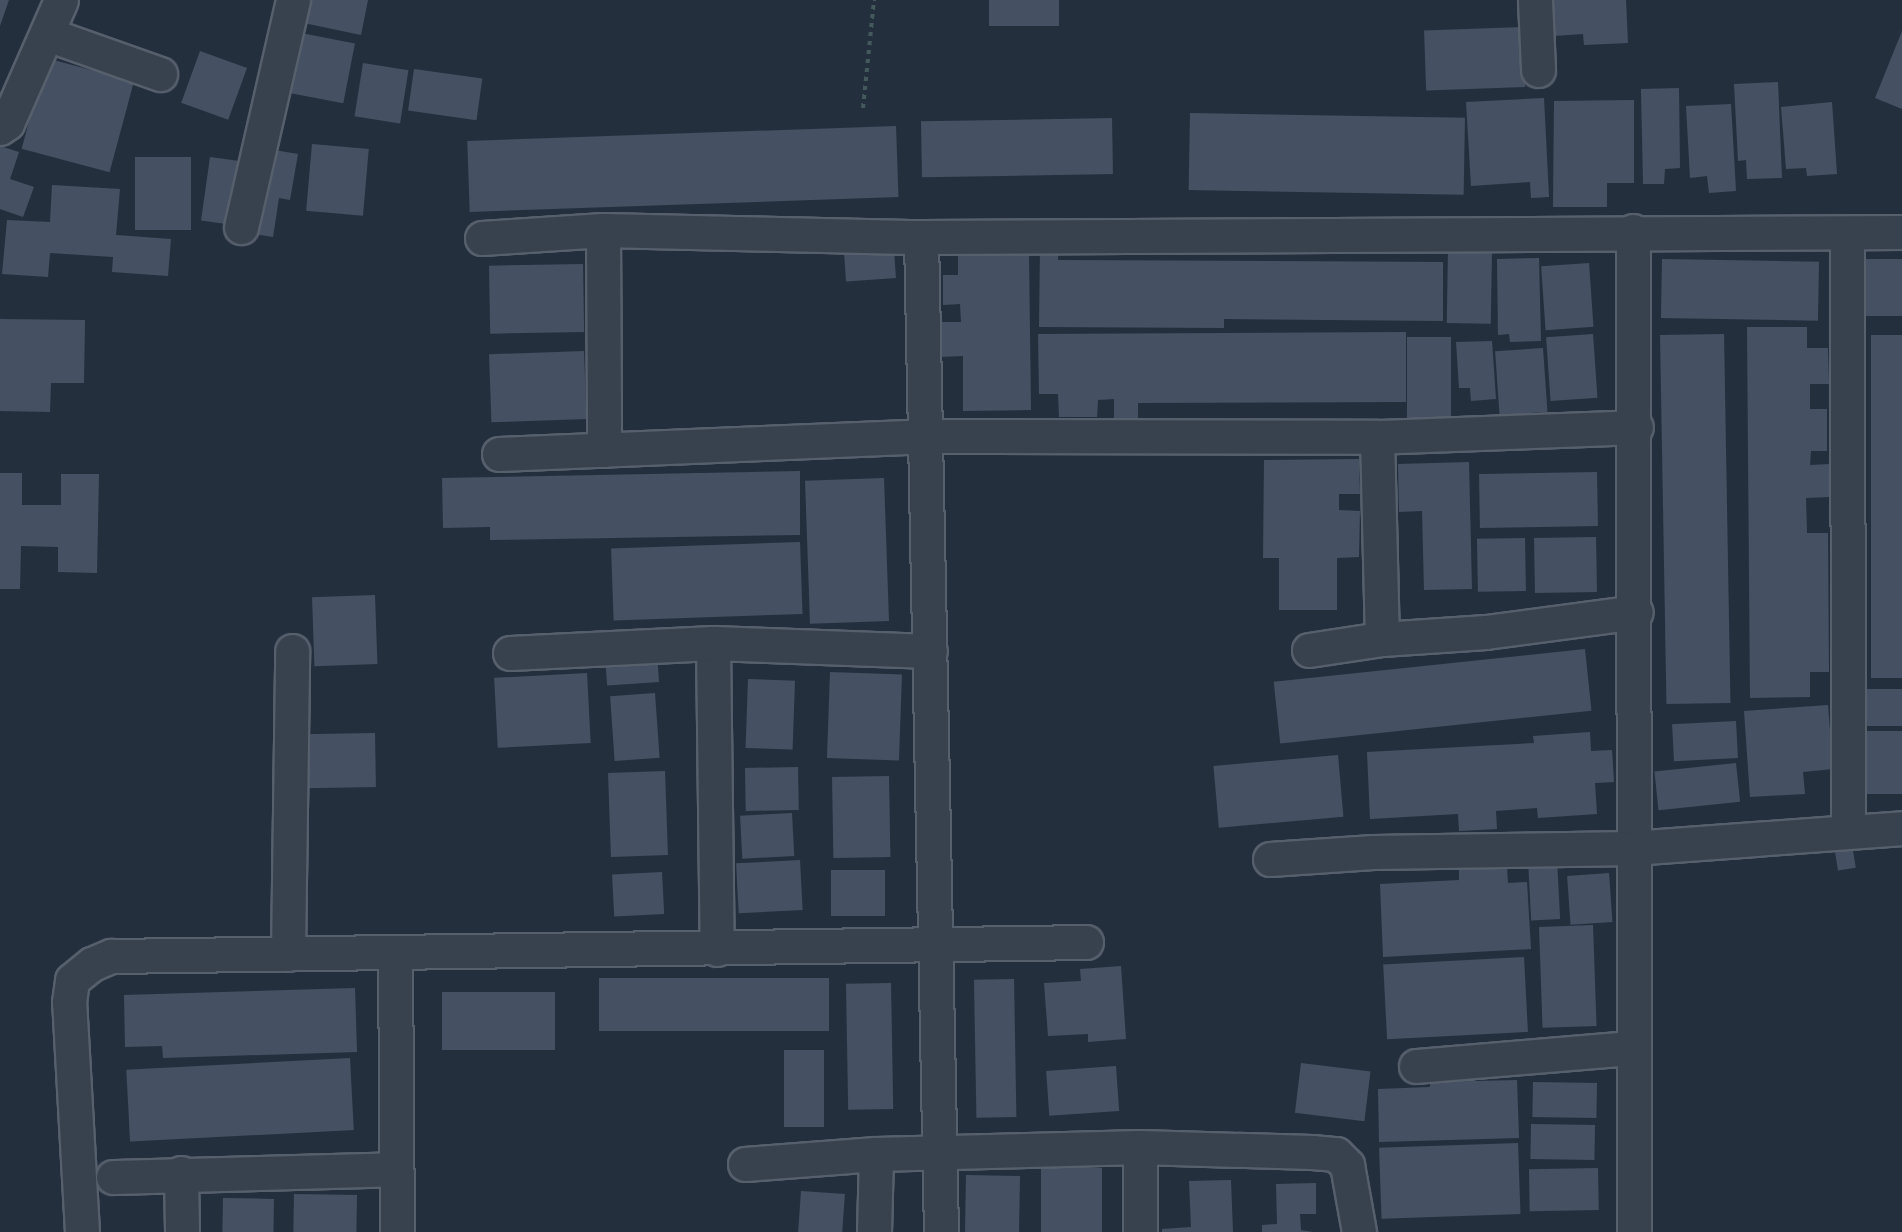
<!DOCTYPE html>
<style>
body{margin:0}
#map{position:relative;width:1902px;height:1232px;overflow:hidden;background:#242f3e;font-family:"Roboto Condensed",sans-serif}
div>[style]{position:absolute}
.building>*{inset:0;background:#455162;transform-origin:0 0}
.path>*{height:4px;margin-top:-2px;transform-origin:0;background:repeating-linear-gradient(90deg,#44595c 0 4.5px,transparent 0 9px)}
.roads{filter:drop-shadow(2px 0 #565f6c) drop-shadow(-2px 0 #565f6c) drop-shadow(0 2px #565f6c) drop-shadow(0 -2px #565f6c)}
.minor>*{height:33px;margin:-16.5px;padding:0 16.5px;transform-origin:16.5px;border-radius:16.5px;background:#38414e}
span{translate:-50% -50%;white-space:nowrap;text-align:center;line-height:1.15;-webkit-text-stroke:5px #1d2633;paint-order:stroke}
</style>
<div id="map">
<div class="building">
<i style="clip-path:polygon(0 0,9px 0,0 26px)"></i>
<i style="clip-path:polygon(304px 0,368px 0,361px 35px,299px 22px)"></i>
<i style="left:989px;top:0;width:70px;height:26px"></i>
<i style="clip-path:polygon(1552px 0,1626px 0,1628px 43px,1584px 45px,1583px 34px,1554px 36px)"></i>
<i style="left:1523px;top:27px;width:60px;height:99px;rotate:88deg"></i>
<i style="clip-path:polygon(1902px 31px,1902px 109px,1875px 98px)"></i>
<i style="left:296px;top:32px;width:60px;height:61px;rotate:11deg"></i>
<i style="left:200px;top:51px;width:50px;height:55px;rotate:20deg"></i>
<i style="left:46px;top:58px;width:91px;height:94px;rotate:15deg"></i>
<i style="left:363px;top:63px;width:46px;height:54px;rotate:9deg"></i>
<i style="left:414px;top:69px;width:69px;height:42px;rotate:8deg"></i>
<i style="clip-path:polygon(1778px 82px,1782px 178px,1747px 179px,1746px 160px,1738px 161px,1734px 84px)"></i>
<i style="clip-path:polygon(1679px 88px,1680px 168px,1665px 169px,1664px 184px,1643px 184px,1641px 89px)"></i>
<i style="clip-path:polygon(1544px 98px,1549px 197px,1531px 198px,1530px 182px,1471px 186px,1466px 102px)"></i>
<i style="clip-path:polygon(1634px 100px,1634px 183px,1607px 183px,1607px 207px,1553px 207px,1554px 101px)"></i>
<i style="clip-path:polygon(1832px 102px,1837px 174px,1807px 176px,1806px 168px,1786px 169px,1781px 107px)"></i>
<i style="clip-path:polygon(1731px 104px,1736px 191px,1709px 193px,1707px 176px,1690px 178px,1686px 106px)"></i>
<i style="left:1190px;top:113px;width:275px;height:77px;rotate:1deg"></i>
<i style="left:1112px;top:118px;width:56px;height:191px;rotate:89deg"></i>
<i style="left:896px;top:126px;width:71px;height:429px;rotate:88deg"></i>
<i style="left:312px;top:144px;width:57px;height:67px;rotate:5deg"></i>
<i style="clip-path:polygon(0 146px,19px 152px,10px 179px,34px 187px,23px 217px,0 209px)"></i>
<i style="clip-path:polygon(262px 148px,298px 154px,290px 200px,279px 198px,273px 237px,247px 233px)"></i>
<i style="left:135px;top:157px;width:56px;height:73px"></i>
<i style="left:210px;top:157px;width:35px;height:64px;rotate:8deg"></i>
<i style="clip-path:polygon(52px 185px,120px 189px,116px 235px,171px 239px,168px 276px,112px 272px,113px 257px,50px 253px,48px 277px,2px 274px,7px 220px,50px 222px)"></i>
<i style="clip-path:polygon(1040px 247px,1058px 247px,1058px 260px,1443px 262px,1443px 321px,1224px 319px,1224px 328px,1039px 327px)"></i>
<i style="left:894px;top:250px;width:28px;height:50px;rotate:86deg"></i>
<i style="left:1448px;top:251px;width:44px;height:72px;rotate:1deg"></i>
<i style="clip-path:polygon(1029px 253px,1031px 410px,963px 411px,963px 356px,940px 357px,939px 322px,961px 322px,960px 304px,943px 305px,943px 275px,958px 275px,958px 254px)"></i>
<i style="clip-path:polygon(1539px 258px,1541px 341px,1510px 342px,1509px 334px,1498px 335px,1497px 259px)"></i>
<i style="left:1662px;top:259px;width:157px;height:59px;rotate:1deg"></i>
<i style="left:1864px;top:259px;width:38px;height:57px"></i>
<i style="left:1589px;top:263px;width:64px;height:48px;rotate:86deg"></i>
<i style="left:583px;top:264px;width:68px;height:94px;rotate:89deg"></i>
<i style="clip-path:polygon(0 319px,85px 320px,84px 383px,51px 383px,50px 412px,0 411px)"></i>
<i style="clip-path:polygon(1747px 327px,1807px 327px,1807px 348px,1828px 348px,1829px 384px,1810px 384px,1810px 409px,1827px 409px,1827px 451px,1811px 451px,1810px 465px,1830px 464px,1829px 497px,1806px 498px,1807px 533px,1828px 533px,1829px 672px,1810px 672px,1810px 697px,1750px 698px)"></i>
<i style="clip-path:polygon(1406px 332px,1406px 402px,1138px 403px,1138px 425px,1114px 425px,1114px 399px,1098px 400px,1097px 417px,1059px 417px,1058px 394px,1039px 394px,1038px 334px)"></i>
<i style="left:1593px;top:334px;width:64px;height:47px;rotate:86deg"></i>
<i style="left:1724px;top:334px;width:369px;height:64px;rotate:89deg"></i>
<i style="left:1871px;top:335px;width:31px;height:343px"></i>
<i style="left:1407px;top:337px;width:44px;height:81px"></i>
<i style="clip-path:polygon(1492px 341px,1496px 399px,1471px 401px,1470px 388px,1459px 388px,1456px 342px)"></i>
<i style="left:1543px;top:348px;width:64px;height:48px;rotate:86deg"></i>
<i style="left:584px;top:351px;width:68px;height:95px;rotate:88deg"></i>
<i style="clip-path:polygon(1359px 459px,1360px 494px,1339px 494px,1339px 510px,1360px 511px,1359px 557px,1337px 558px,1337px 610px,1279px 610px,1279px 558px,1263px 558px,1264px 460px)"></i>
<i style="clip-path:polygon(1469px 462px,1472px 589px,1424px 590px,1422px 511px,1399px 512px,1398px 464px)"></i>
<i style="clip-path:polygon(800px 471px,800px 535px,490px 540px,490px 527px,443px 528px,442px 478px)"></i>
<i style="left:1597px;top:472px;width:54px;height:118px;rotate:89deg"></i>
<i style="clip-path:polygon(0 473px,22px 473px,22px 505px,61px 505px,61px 474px,99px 474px,97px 573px,58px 572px,58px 547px,21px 546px,20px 589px,0 589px)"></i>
<i style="left:884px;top:478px;width:143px;height:79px;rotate:88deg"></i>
<i style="left:1596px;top:537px;width:55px;height:62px;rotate:89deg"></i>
<i style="left:1525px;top:538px;width:53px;height:48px;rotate:89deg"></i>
<i style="left:800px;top:542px;width:72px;height:189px;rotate:88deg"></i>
<i style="left:375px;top:595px;width:69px;height:63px;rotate:88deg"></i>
<i style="left:1585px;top:649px;width:62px;height:313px;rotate:84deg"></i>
<i style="left:657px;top:653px;width:29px;height:52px;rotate:86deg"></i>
<i style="left:830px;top:672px;width:72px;height:86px;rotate:2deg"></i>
<i style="left:587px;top:673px;width:70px;height:93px;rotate:87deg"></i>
<i style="left:748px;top:679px;width:47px;height:69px;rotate:2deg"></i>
<i style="left:1902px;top:689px;width:37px;height:40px;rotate:90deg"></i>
<i style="left:655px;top:693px;width:65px;height:45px;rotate:86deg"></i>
<i style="clip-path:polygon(1828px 705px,1833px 769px,1803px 772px,1805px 794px,1750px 797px,1744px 711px)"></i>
<i style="left:1736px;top:721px;width:37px;height:64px;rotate:87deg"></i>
<i style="left:1902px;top:731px;width:63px;height:37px;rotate:90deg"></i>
<i style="clip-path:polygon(1590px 732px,1591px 751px,1612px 750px,1614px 782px,1595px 783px,1597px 814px,1538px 818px,1537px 808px,1496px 811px,1497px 829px,1459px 831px,1458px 814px,1370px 819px,1367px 752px,1534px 743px,1533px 736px)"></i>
<i style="left:375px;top:733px;width:54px;height:72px;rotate:89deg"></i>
<i style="left:1338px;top:755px;width:62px;height:125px;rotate:85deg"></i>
<i style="left:1736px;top:763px;width:39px;height:82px;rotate:84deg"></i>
<i style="left:798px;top:767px;width:43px;height:53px;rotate:89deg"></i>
<i style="left:665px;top:771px;width:84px;height:57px;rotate:88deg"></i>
<i style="left:889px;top:776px;width:81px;height:57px;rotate:89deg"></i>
<i style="left:792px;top:813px;width:43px;height:52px;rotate:87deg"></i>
<i style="left:1852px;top:844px;width:24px;height:18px;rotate:81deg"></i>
<i style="left:1557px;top:859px;width:60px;height:29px;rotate:87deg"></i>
<i style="left:800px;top:860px;width:50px;height:64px;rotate:87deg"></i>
<i style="clip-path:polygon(1507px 867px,1508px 883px,1527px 882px,1531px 949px,1383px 957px,1380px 884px,1459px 880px,1459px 870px)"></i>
<i style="left:885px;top:870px;width:46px;height:54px;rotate:90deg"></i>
<i style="left:662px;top:872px;width:42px;height:50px;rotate:87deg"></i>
<i style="left:1609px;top:873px;width:49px;height:42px;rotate:86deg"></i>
<i style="left:1593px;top:925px;width:101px;height:54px;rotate:88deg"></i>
<i style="left:1524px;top:957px;width:75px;height:141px;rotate:87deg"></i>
<i style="clip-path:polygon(1121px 966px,1126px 1039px,1088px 1042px,1088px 1034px,1048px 1036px,1044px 983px,1081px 981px,1080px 969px)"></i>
<i style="left:599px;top:978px;width:230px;height:53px"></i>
<i style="left:1014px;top:979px;width:138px;height:40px;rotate:89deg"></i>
<i style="left:891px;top:983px;width:126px;height:45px;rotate:89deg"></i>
<i style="clip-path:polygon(355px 988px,357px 1052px,163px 1058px,162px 1046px,125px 1047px,124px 995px)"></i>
<i style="left:442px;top:992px;width:113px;height:58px"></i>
<i style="left:784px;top:1050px;width:40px;height:77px"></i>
<i style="left:350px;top:1058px;width:72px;height:224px;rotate:87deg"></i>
<i style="left:1301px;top:1063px;width:70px;height:50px;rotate:7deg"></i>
<i style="left:1116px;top:1066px;width:45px;height:70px;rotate:86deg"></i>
<i style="clip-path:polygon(1475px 1076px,1475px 1081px,1517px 1080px,1519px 1138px,1379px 1142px,1378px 1089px,1430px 1087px,1430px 1077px)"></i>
<i style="left:1533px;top:1082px;width:64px;height:35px;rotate:1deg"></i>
<i style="left:1531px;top:1124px;width:64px;height:35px;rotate:1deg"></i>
<i style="left:1518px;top:1143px;width:71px;height:139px;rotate:88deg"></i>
<i style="left:1041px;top:1168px;width:61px;height:64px"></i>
<i style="left:1598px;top:1168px;width:42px;height:69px;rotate:89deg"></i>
<i style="left:966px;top:1175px;width:54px;height:57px;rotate:1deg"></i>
<i style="clip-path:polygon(1231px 1180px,1233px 1232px,1162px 1232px,1162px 1229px,1191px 1227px,1189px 1181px)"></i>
<i style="clip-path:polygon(1316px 1183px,1316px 1214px,1300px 1214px,1301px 1230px,1313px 1232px,1262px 1232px,1262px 1225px,1277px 1224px,1276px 1184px)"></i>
<i style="left:801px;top:1191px;width:44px;height:41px;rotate:4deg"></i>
<i style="left:294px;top:1194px;width:63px;height:38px;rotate:1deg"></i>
<i style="left:223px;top:1198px;width:51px;height:34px;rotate:1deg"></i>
</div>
<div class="path">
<i style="left:863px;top:108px;width:109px;rotate:-84.2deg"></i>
</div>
<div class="roads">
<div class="minor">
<i style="left:1535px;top:0;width:70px;rotate:87.5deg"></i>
<i style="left:47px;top:34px;width:120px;rotate:19.5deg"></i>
<i style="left:0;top:128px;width:9px;rotate:-36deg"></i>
<i style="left:7px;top:123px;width:134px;rotate:-66.3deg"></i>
<i style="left:241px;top:227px;width:233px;rotate:-77.1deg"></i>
<i style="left:603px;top:230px;width:220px;rotate:89.7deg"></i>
<i style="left:1633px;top:231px;width:1001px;rotate:89.94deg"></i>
<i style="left:1847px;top:235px;width:596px;rotate:89.9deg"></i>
<i style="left:921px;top:237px;width:995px;rotate:88.85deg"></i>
<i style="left:482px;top:238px;width:121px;rotate:-3.8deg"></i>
<i style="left:603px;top:230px;width:318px;rotate:1.3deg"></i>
<i style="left:921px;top:237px;width:981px;rotate:-0.29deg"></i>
<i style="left:1377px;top:437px;width:202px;rotate:88.6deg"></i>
<i style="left:1382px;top:639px;width:104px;rotate:-3.9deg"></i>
<i style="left:1486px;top:632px;width:151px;rotate:-7.6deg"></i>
<i style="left:499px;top:454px;width:426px;rotate:-2.4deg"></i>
<i style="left:925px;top:436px;width:452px;rotate:0.1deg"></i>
<i style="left:1377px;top:437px;width:259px;rotate:-2.2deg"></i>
<i style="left:713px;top:643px;width:306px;rotate:89.3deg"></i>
<i style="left:1309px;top:650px;width:74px;rotate:-8.6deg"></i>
<i style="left:510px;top:653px;width:203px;rotate:-2.8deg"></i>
<i style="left:713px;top:643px;width:217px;rotate:2.1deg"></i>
<i style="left:1270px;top:859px;width:103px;rotate:-3.9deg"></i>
<i style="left:1373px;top:852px;width:259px;rotate:-0.9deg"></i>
<i style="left:1632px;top:848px;width:271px;rotate:-4.2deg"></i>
<i style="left:395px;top:953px;width:279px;rotate:89.6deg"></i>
<i style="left:288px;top:954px;width:303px;rotate:-89.2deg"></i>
<i style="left:1416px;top:1066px;width:217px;rotate:-4.8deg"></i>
<i style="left:1140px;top:1147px;width:85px;rotate:90deg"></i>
<i style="left:745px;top:1164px;width:131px;rotate:-4.4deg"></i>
<i style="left:876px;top:1154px;width:264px;rotate:-1.5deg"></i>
<i style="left:1140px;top:1147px;width:172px;rotate:1.7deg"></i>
<i style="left:1312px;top:1152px;width:24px;rotate:5deg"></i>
<i style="left:1336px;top:1154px;width:16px;rotate:45deg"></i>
<i style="left:1347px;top:1165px;width:68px;rotate:79.8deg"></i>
<i style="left:181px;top:1173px;width:59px;rotate:89deg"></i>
<i style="left:113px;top:1177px;width:283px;rotate:-1.6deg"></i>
<i style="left:82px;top:1232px;width:230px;rotate:-93.2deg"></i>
<i style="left:69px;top:1002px;width:22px;rotate:-82deg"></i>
<i style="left:72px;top:980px;width:26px;rotate:-39deg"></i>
<i style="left:92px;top:964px;width:21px;rotate:-23deg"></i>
<i style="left:111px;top:956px;width:975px;rotate:-0.82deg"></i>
<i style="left:874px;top:1232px;width:78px;rotate:-88.5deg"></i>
</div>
</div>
</div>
